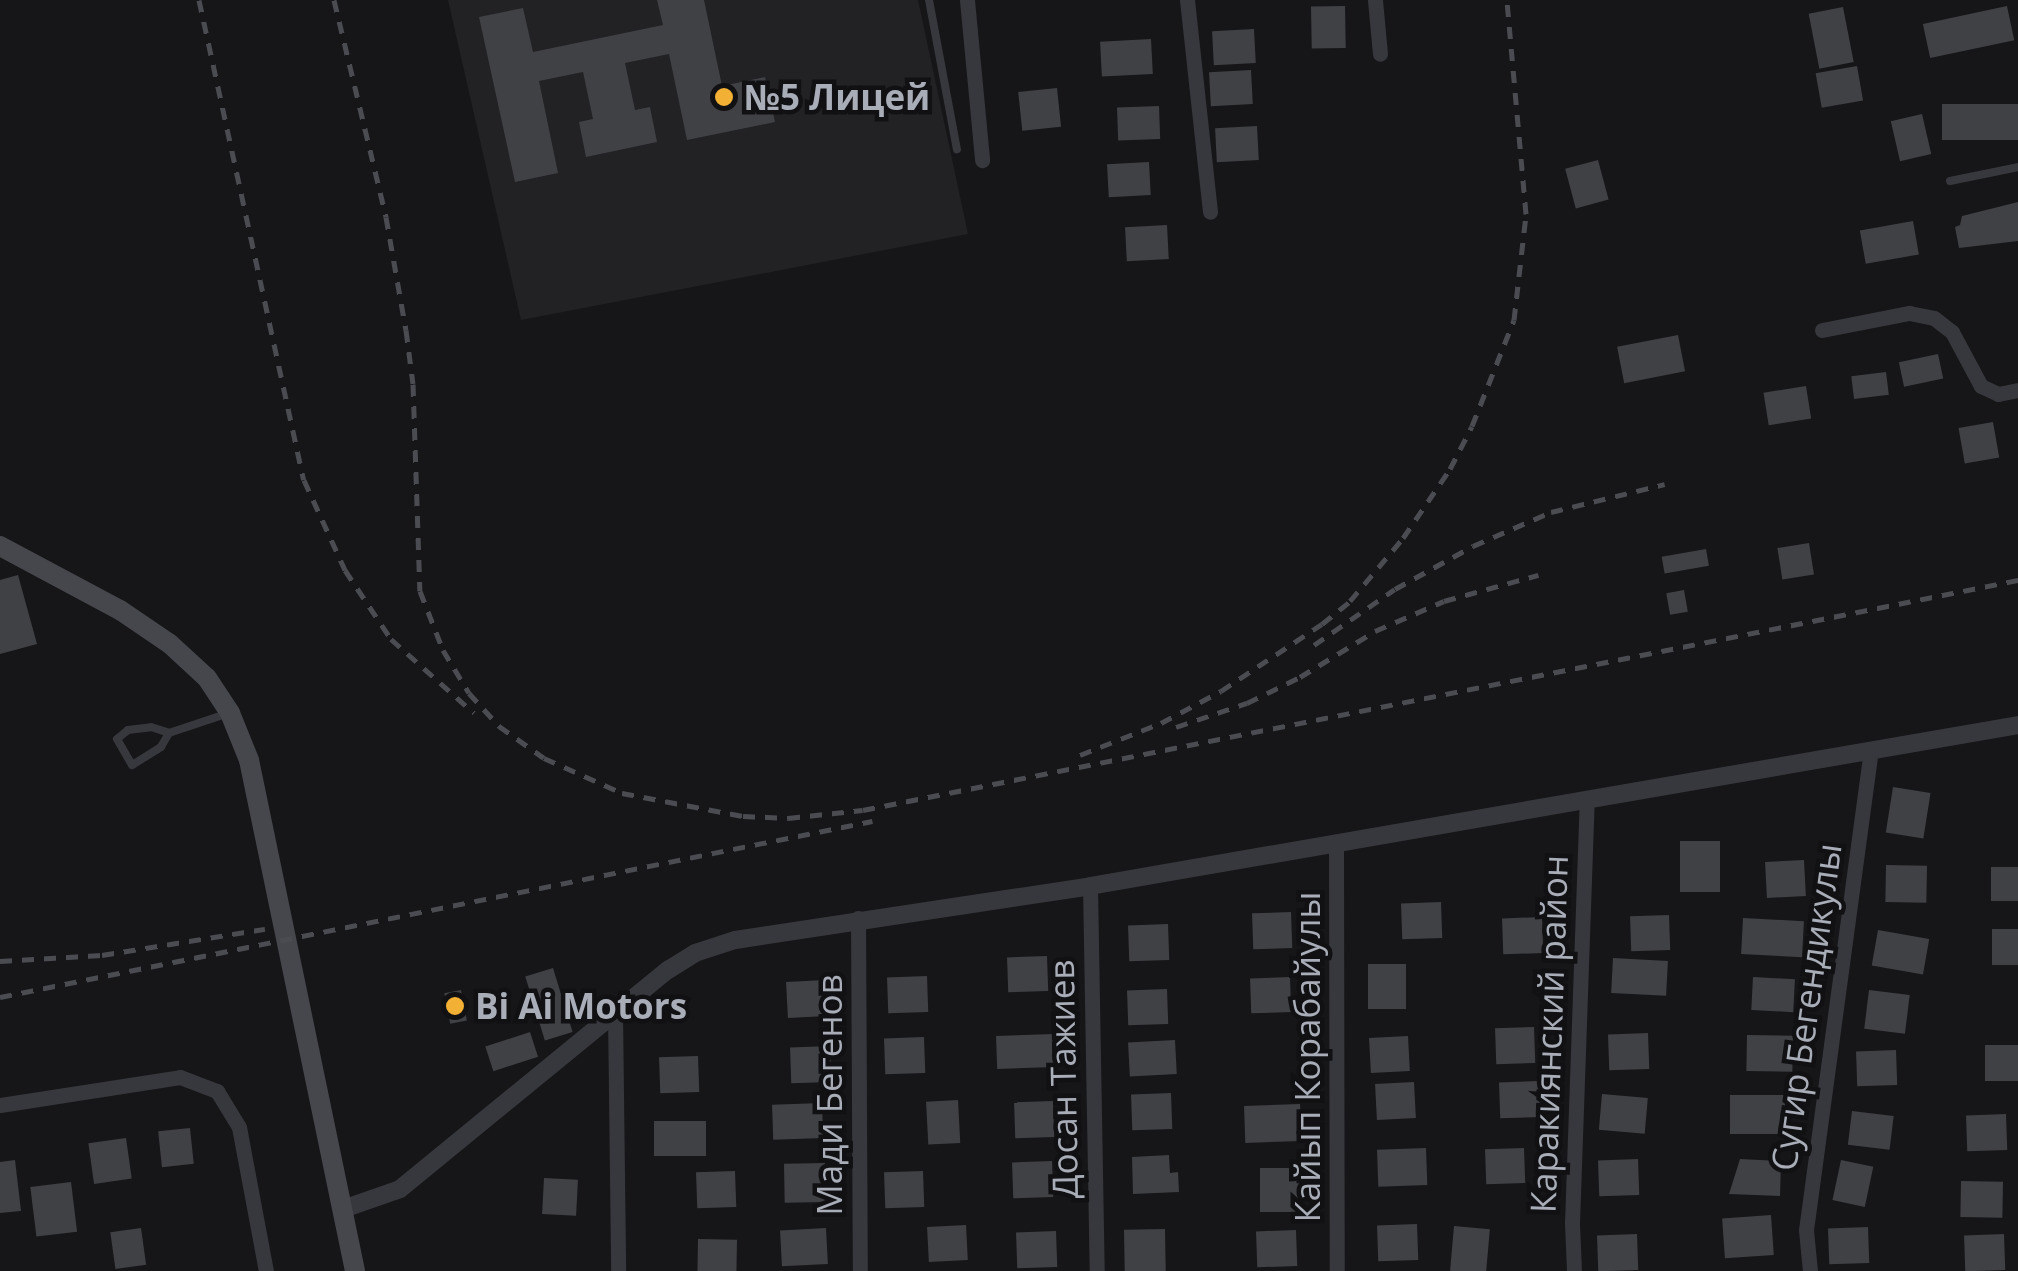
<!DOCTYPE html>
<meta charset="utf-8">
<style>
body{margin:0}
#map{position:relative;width:2018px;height:1271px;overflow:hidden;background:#161618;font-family:"Open Sans",sans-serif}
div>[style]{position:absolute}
.built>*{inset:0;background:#222225}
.building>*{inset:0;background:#404145;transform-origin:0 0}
.service>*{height:8px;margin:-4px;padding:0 4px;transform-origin:4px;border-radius:4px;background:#37383d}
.minor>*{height:15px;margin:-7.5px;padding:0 7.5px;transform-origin:7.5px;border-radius:7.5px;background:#37383d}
.tertiary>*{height:18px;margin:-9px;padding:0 9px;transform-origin:9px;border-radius:9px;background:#37383d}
.secondary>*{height:20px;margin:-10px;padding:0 10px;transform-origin:10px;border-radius:10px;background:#45474d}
.rail>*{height:5px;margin-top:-2.5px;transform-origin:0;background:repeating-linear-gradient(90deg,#4a4c52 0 12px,transparent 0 22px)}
.dots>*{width:28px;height:28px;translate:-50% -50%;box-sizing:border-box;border:5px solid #111113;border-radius:50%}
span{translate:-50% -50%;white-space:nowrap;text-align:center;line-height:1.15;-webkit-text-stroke:9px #111113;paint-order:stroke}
.poi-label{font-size:35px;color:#a8adb8;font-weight:700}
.left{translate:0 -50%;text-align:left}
.street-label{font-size:35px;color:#a8adb8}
</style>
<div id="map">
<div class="built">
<i style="clip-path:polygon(448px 0,918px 0,968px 234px,521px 320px)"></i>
</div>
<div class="building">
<i style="clip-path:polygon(657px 0,704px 0,722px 86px,765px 77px,775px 122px,687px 140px,669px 54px,625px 63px,635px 110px,650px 107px,657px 142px,586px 157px,579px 122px,593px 119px,583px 72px,539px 81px,558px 173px,515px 182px,479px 17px,523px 8px,533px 52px,663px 25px)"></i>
<i style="left:1345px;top:6px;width:42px;height:34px;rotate:89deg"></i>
<i style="left:2007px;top:6px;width:35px;height:86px;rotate:78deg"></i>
<i style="left:1843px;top:7px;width:56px;height:35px;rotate:79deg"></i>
<i style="left:1254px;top:29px;width:34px;height:42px;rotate:87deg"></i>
<i style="left:1151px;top:39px;width:35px;height:51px;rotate:87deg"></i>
<i style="left:1857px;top:66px;width:35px;height:42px;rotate:80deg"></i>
<i style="left:1251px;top:70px;width:34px;height:42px;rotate:87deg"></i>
<i style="left:1057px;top:88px;width:39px;height:39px;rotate:84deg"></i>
<i style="left:2018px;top:104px;width:36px;height:76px;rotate:90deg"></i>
<i style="left:1159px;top:106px;width:33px;height:42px;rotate:88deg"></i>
<i style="left:1922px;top:114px;width:41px;height:32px;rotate:77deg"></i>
<i style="left:1257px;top:126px;width:34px;height:42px;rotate:87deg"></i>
<i style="left:1598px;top:160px;width:41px;height:34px;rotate:75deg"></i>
<i style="left:1149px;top:162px;width:33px;height:42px;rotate:87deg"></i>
<i style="clip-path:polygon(2018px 202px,2018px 241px,1959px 248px,1955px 227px,1960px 225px,1962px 216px)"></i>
<i style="left:1913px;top:221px;width:34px;height:54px;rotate:80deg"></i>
<i style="left:1167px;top:225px;width:34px;height:42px;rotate:87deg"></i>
<i style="left:1678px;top:335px;width:37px;height:62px;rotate:79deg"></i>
<i style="left:1938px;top:354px;width:25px;height:40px;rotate:78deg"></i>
<i style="left:1886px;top:372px;width:23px;height:35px;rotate:83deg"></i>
<i style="left:1806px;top:386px;width:33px;height:43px;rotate:81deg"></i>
<i style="left:1993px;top:422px;width:36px;height:35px;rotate:80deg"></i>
<i style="left:1809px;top:543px;width:32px;height:32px;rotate:81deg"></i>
<i style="left:1706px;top:549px;width:17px;height:45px;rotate:80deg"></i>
<i style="clip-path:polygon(18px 575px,37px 644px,0 654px,0 580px)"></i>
<i style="left:1684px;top:590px;width:22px;height:18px;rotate:80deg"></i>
<i style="left:1893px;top:787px;width:38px;height:46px;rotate:9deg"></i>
<i style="left:1680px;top:841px;width:40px;height:51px"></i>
<i style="left:1804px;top:860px;width:36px;height:39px;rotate:87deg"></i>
<i style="left:1886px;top:865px;width:41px;height:37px;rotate:1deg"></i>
<i style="left:1991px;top:867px;width:27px;height:34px"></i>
<i style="left:1441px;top:902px;width:36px;height:40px;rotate:88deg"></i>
<i style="left:1291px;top:912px;width:36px;height:39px;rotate:88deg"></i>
<i style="left:1669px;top:915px;width:35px;height:39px;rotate:88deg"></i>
<i style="left:1542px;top:917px;width:36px;height:40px;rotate:88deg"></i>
<i style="left:1743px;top:918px;width:61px;height:36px;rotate:3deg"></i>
<i style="left:1168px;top:924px;width:36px;height:40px;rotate:88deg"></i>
<i style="left:2018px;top:929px;width:36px;height:26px;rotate:90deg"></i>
<i style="left:1878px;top:930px;width:52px;height:36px;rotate:10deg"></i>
<i style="left:1047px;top:956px;width:35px;height:40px;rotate:88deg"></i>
<i style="left:1613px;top:958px;width:55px;height:35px;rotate:3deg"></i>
<i style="left:1368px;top:964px;width:38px;height:45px"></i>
<i style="left:553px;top:968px;width:67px;height:29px;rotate:73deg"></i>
<i style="left:927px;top:976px;width:36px;height:40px;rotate:88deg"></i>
<i style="left:1290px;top:977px;width:35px;height:40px;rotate:88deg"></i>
<i style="left:1753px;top:977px;width:42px;height:33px;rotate:3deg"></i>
<i style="left:825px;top:980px;width:36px;height:39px;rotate:87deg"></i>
<i style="left:1167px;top:989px;width:35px;height:40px;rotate:88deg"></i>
<i style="left:461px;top:990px;width:31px;height:17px;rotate:79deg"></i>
<i style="left:1869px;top:990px;width:41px;height:39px;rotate:7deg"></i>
<i style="left:1534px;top:1027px;width:36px;height:39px;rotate:88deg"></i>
<i style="left:530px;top:1032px;width:26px;height:47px;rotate:72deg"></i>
<i style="left:1648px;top:1033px;width:36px;height:40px;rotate:88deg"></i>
<i style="left:1053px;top:1034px;width:33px;height:57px;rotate:88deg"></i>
<i style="left:1747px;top:1035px;width:46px;height:36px;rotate:1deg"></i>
<i style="left:1408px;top:1036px;width:35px;height:39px;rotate:87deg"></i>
<i style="left:924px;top:1037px;width:36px;height:40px;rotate:88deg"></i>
<i style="left:1175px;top:1040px;width:34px;height:47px;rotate:87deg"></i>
<i style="left:1985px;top:1045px;width:33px;height:36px"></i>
<i style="left:830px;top:1046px;width:36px;height:40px;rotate:88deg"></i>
<i style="left:1896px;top:1050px;width:35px;height:40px;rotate:88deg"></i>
<i style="left:698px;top:1056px;width:36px;height:39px;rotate:88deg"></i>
<i style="left:1539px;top:1081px;width:36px;height:40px;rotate:88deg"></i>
<i style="left:1414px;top:1082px;width:36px;height:39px;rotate:87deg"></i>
<i style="left:1171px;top:1093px;width:36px;height:40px;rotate:88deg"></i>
<i style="left:1602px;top:1094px;width:46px;height:36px;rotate:5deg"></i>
<i style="left:1785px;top:1095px;width:39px;height:55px;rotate:90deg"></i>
<i style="left:958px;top:1100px;width:43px;height:32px;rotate:87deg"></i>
<i style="left:1053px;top:1101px;width:36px;height:39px;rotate:88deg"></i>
<i style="left:822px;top:1103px;width:35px;height:50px;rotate:88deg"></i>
<i style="left:1300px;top:1104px;width:37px;height:56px;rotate:88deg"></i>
<i style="left:1852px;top:1111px;width:42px;height:34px;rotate:7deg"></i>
<i style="left:2006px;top:1114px;width:36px;height:40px;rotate:88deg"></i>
<i style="left:654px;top:1121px;width:52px;height:35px"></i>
<i style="left:190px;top:1128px;width:36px;height:32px;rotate:84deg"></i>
<i style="left:126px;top:1138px;width:41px;height:38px;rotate:82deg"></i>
<i style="left:1426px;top:1148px;width:37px;height:49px;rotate:88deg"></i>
<i style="left:1524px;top:1148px;width:35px;height:39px;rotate:88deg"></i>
<i style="clip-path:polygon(1169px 1155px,1170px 1173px,1178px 1172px,1179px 1192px,1133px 1194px,1132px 1157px)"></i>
<i style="left:1638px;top:1159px;width:36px;height:40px;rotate:88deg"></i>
<i style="clip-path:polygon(1740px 1159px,1781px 1161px,1780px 1196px,1729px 1194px)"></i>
<i style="clip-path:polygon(15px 1160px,21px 1211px,0 1213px,0 1162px)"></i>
<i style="left:1841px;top:1160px;width:33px;height:41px;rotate:12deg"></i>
<i style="left:1052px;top:1161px;width:36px;height:40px;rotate:88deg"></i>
<i style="left:825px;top:1163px;width:39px;height:41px;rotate:89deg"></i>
<i style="left:1260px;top:1168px;width:39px;height:44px"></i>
<i style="left:735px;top:1171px;width:36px;height:39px;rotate:88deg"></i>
<i style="left:923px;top:1171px;width:36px;height:39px;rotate:88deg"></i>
<i style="left:544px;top:1178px;width:34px;height:36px;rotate:3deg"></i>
<i style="left:1961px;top:1181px;width:42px;height:36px;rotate:1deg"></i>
<i style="left:71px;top:1182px;width:50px;height:41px;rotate:83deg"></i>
<i style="left:1771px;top:1215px;width:40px;height:49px;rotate:86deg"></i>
<i style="left:1417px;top:1224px;width:36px;height:40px;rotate:88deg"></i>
<i style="left:966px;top:1225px;width:35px;height:39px;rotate:87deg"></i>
<i style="left:1454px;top:1226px;width:36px;height:45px;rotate:5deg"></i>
<i style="left:1868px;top:1227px;width:36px;height:40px;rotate:88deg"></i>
<i style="left:141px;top:1228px;width:37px;height:31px;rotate:82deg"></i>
<i style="left:826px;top:1228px;width:36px;height:46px;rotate:87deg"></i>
<i style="left:1165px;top:1229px;width:42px;height:41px;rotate:89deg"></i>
<i style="left:1296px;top:1230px;width:36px;height:40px;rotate:88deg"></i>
<i style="left:1056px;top:1231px;width:36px;height:40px;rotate:88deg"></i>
<i style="left:1637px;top:1234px;width:36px;height:40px;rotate:88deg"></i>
<i style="left:2004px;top:1234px;width:36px;height:40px;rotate:88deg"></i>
<i style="left:698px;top:1239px;width:39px;height:32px;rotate:1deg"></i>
</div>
<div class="service">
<i style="left:929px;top:0;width:152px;rotate:79.4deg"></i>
<i style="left:1950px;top:181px;width:69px;rotate:-11.6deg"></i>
<i style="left:169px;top:733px;width:16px;rotate:120deg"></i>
<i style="left:161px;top:747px;width:34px;rotate:148deg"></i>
<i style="left:132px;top:765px;width:30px;rotate:-120deg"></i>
<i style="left:117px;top:739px;width:14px;rotate:-39deg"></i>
<i style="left:128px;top:730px;width:23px;rotate:-7deg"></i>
<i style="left:151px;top:727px;width:19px;rotate:18deg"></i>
<i style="left:169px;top:733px;width:60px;rotate:-18.4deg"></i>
</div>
<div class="minor">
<i style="left:967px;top:0;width:161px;rotate:84.6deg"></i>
<i style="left:1187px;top:0;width:213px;rotate:83.8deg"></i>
<i style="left:1375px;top:0;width:54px;rotate:84.7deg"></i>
<i style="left:1822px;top:330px;width:89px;rotate:-11.1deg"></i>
<i style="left:1909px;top:313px;width:25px;rotate:11deg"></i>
<i style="left:1934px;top:318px;width:23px;rotate:38deg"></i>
<i style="left:1952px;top:332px;width:61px;rotate:61.8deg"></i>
<i style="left:1981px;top:386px;width:19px;rotate:25deg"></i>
<i style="left:1998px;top:394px;width:20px;rotate:-11deg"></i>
<i style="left:1336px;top:843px;width:428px;rotate:89.9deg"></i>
<i style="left:1090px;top:886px;width:385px;rotate:89deg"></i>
<i style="left:858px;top:918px;width:353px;rotate:89.7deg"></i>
<i style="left:615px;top:1012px;width:259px;rotate:89.3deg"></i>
<i style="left:0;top:1105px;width:182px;rotate:-8.8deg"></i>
<i style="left:180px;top:1077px;width:40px;rotate:21deg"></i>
<i style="left:217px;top:1091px;width:42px;rotate:58.6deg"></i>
<i style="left:239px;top:1127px;width:147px;rotate:79.4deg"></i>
<i style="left:1574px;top:1271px;width:48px;rotate:-92.4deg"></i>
<i style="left:1572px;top:1223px;width:424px;rotate:-88deg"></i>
<i style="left:1810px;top:1271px;width:41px;rotate:-95.6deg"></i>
<i style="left:1806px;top:1230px;width:483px;rotate:-82.3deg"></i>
</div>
<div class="tertiary">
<i style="left:343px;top:1209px;width:60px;rotate:-19.3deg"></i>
<i style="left:400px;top:1189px;width:346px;rotate:-39.3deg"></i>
<i style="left:668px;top:970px;width:32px;rotate:-32deg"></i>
<i style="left:695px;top:953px;width:42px;rotate:-18deg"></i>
<i style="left:735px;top:940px;width:359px;rotate:-8.6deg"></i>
<i style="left:1090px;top:886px;width:942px;rotate:-9.84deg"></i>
</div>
<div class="secondary">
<i style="left:0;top:546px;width:136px;rotate:28.1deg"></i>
<i style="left:120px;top:610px;width:60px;rotate:34.2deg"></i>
<i style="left:170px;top:644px;width:50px;rotate:42.6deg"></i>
<i style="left:207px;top:678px;width:42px;rotate:56.7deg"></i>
<i style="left:230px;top:713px;width:51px;rotate:68deg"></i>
<i style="left:249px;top:760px;width:522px;rotate:78.28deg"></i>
</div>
<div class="rail">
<i style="left:199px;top:0;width:491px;rotate:77.7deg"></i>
<i style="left:304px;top:480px;width:99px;rotate:65.5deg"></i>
<i style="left:345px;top:570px;width:83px;rotate:56.3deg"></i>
<i style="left:391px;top:639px;width:111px;rotate:41.7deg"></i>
<i style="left:334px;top:0;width:223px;rotate:76.5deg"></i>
<i style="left:386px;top:217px;width:115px;rotate:80deg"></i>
<i style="left:406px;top:330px;width:54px;rotate:82.6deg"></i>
<i style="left:413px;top:384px;width:207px;rotate:88.1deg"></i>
<i style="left:420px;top:591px;width:63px;rotate:68.7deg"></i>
<i style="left:443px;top:650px;width:50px;rotate:58.8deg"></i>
<i style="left:469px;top:693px;width:45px;rotate:47.7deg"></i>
<i style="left:499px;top:726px;width:55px;rotate:35.4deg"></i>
<i style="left:544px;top:758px;width:85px;rotate:24.2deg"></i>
<i style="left:622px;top:793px;width:123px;rotate:10.8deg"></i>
<i style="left:743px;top:816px;width:45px;rotate:2.5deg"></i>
<i style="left:788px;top:818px;width:75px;rotate:-6.1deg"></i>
<i style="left:863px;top:810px;width:1178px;rotate:-11.26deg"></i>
<i style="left:1314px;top:645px;width:98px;rotate:-34.7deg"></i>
<i style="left:1395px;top:589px;width:89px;rotate:-28.9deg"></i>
<i style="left:1473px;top:546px;width:85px;rotate:-23.6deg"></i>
<i style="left:1551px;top:512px;width:117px;rotate:-13.8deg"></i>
<i style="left:1176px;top:727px;width:75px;rotate:-18.7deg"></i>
<i style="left:1247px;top:703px;width:59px;rotate:-26.1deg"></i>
<i style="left:1300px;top:677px;width:88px;rotate:-31.5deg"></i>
<i style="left:1375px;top:631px;width:75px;rotate:-23.5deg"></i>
<i style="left:1444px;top:601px;width:98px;rotate:-15.5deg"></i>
<i style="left:1080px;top:755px;width:87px;rotate:-21.6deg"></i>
<i style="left:1161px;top:723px;width:68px;rotate:-28.1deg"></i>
<i style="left:1221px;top:691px;width:121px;rotate:-33.6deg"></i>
<i style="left:1322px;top:624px;width:36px;rotate:-39deg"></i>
<i style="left:1350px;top:601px;width:82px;rotate:-49.9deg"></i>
<i style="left:1403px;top:538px;width:83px;rotate:-55.7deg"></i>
<i style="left:1450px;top:469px;width:48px;rotate:-62.9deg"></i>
<i style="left:1472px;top:426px;width:114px;rotate:-68.4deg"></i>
<i style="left:1514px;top:320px;width:107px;rotate:-83.5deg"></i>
<i style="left:1526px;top:214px;width:215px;rotate:-95.1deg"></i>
<i style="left:0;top:961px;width:102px;rotate:-3.4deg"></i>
<i style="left:102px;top:955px;width:165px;rotate:-9.1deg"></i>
<i style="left:0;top:997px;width:890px;rotate:-11.41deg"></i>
</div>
<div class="dots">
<i style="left:724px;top:97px;background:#f2b134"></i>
<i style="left:455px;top:1006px;background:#f2b134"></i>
</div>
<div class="poi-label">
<span class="left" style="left:744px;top:97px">№5 Лицей</span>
<span class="left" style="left:475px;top:1006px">Bi Ai Motors</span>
</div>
<div class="street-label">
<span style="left:1806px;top:1007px;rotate:-82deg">Сугир Бегендикулы</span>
<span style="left:1549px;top:1034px;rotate:-88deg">Каракиянский район</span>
<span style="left:1307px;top:1057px;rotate:-90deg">Кайып Корабайулы</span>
<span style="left:1063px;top:1079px;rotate:-91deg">Досан Тажиев</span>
<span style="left:829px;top:1095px;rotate:-90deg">Мади Бегенов</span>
</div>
</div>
